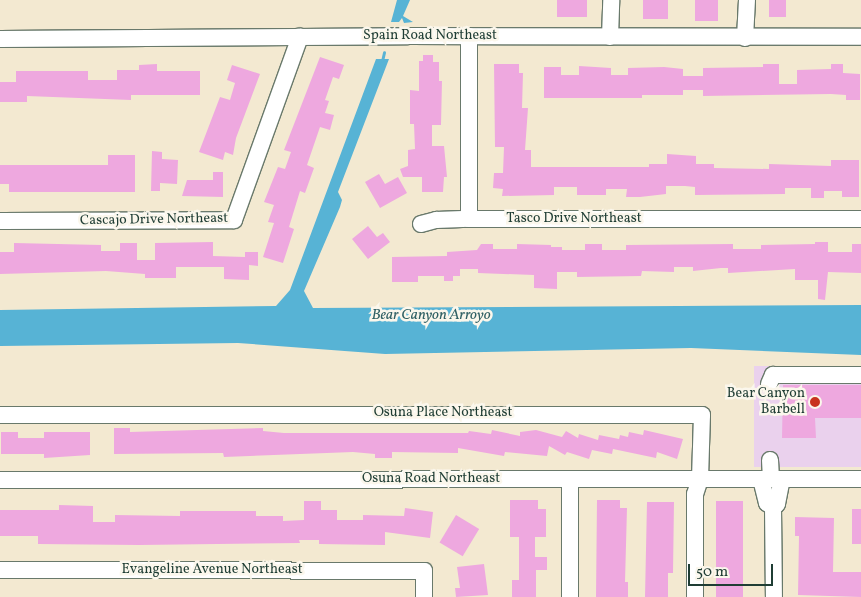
<!DOCTYPE html>
<style>
body{margin:0}
#map{position:relative;width:861px;height:597px;overflow:hidden;background:#f3e9d1;font-family:Vollkorn,serif}
div>[style]{position:absolute}
.built>*{inset:0;background:#ead1ed;transform-origin:0 0}
.water>*{inset:0;background:#57b3d5}
.stream>*{height:3px;margin:-1.5px;padding:0 1.5px;transform-origin:1.5px;border-radius:1.5px;background:#57b3d5}
.building>*{inset:0;background:#eea8df;transform-origin:0 0}
.roads{filter:drop-shadow(1px 0 #69796b) drop-shadow(-1px 0 #69796b) drop-shadow(0 1px #69796b) drop-shadow(0 -1px #69796b)}
.minor>*{height:16px;margin:-8px;padding:0 8px;transform-origin:8px;border-radius:8px;background:#fff}
.dots>*{width:14px;height:14px;translate:-50% -50%;box-sizing:border-box;border:2px solid #fbf7ec;border-radius:50%}
span{translate:-50% -50%;white-space:nowrap;text-align:center;line-height:1.15;-webkit-text-stroke:5px #fbf7ec;paint-order:stroke}
.street-label{font-size:14px;color:#1f3d34}
.poi-label{font-size:14px;color:#1f3d34}
.right{translate:-100% -50%;text-align:right}
.water-label{font-size:15px;color:#306064;font-style:italic}
.scale{position:absolute;left:688px;top:564px;width:85px;height:22px;box-sizing:border-box;border:2px solid #1f3d34;border-top:0;padding-left:6px;font-size:15px;line-height:18px;white-space:nowrap;color:#1f3d34;-webkit-text-stroke:4px #fbf7ec;paint-order:stroke}
</style>
<div id="map">
<div class="built">
<i style="left:754px;top:366px;width:107px;height:101px"></i>
</div>
<div class="water">
<i style="clip-path:polygon(397px 0,410px 0,403px 16px,413px 22px,404px 23px,402px 18px,399px 22px,391px 22px)"></i>
<i style="clip-path:polygon(376px 59px,389px 59px,338px 192px,342px 200px,340px 207px,304px 291px,313px 308px,861px 305px,861px 355px,691px 348px,385px 354px,238px 343px,0 346px,0 310px,276px 306px,290px 290px)"></i>
</div>
<div class="stream">
<i style="left:382px;top:61px;width:9px;rotate:-77deg"></i>
</div>
<div class="building">
<i style="left:557px;top:0;width:30px;height:17px"></i>
<i style="left:643px;top:0;width:25px;height:19px"></i>
<i style="left:695px;top:0;width:23px;height:21px"></i>
<i style="left:769px;top:0;width:17px;height:17px"></i>
<i style="clip-path:polygon(423px 55px,433px 55px,433px 62px,439px 62px,439px 81px,442px 81px,441px 125px,432px 125px,432px 146px,444px 146px,447px 177px,444px 177px,443px 192px,422px 192px,422px 177px,403px 177px,400px 169px,408px 166px,408px 150px,415px 149px,414px 124px,410px 124px,410px 90px,419px 91px,419px 61px,423px 61px)"></i>
<i style="clip-path:polygon(320px 57px,344px 65px,339px 79px,333px 77px,325px 100px,329px 101px,325px 113px,334px 115px,330px 130px,320px 127px,307px 165px,314px 168px,305px 193px,300px 191px,289px 227px,294px 229px,283px 263px,263px 257px,274px 223px,268px 222px,274px 205px,264px 202px,278px 167px,285px 169px,291px 152px,284px 150px)"></i>
<i style="clip-path:polygon(157px 64px,157px 71px,200px 71px,200px 95px,131px 95px,131px 100px,27px 96px,27px 102px,0 102px,0 82px,16px 82px,16px 71px,88px 71px,88px 80px,117px 80px,117px 70px,139px 70px,139px 65px)"></i>
<i style="clip-path:polygon(494px 64px,519px 64px,519px 73px,523px 73px,522px 108px,528px 108px,525px 150px,531px 150px,531px 167px,649px 167px,649px 164px,667px 164px,667px 154px,696px 156px,696px 164px,714px 164px,714px 168px,769px 169px,769px 164px,831px 166px,831px 160px,859px 160px,859px 197px,842px 197px,842px 191px,824px 191px,824px 198px,811px 198px,811px 188px,785px 188px,785px 194px,695px 195px,695px 187px,685px 186px,666px 186px,666px 194px,640px 197px,626px 197px,627px 189px,606px 189px,606px 195px,577px 195px,577px 187px,554px 187px,554px 195px,502px 196px,503px 189px,493px 188px,494px 173px,503px 173px,504px 147px,495px 147px)"></i>
<i style="clip-path:polygon(763px 64px,779px 64px,779px 84px,797px 84px,797px 70px,831px 69px,831px 64px,843px 64px,843px 73px,860px 74px,860px 100px,846px 100px,846px 95px,831px 94px,703px 96px,703px 90px,683px 90px,683px 95px,642px 95px,642px 98px,544px 98px,544px 67px,561px 67px,561px 75px,579px 75px,579px 66px,611px 68px,611px 75px,628px 75px,628px 68px,664px 67px,683px 69px,683px 76px,703px 76px,703px 68px,763px 67px)"></i>
<i style="clip-path:polygon(232px 65px,260px 74px,236px 138px,233px 155px,225px 152px,223px 160px,199px 152px,220px 97px,230px 100px,235px 83px,227px 80px)"></i>
<i style="clip-path:polygon(152px 151px,162px 152px,162px 159px,178px 160px,177px 184px,160px 183px,160px 191px,151px 191px)"></i>
<i style="clip-path:polygon(108px 155px,135px 155px,135px 192px,9px 192px,9px 184px,0 184px,0 165px,108px 165px)"></i>
<i style="clip-path:polygon(213px 172px,223px 172px,223px 197px,182px 196px,187px 180px,213px 180px)"></i>
<i style="clip-path:polygon(379px 174px,385px 184px,398px 177px,407px 193px,380px 208px,365px 182px)"></i>
<i style="clip-path:polygon(368px 226px,377px 237px,383px 233px,390px 242px,368px 259px,352px 239px)"></i>
<i style="clip-path:polygon(213px 242px,213px 256px,245px 257px,245px 252px,258px 252px,258px 266px,249px 265px,249px 280px,224px 279px,224px 267px,176px 267px,176px 278px,145px 278px,145px 274px,106px 271px,0 274px,0 252px,14px 252px,14px 243px,101px 245px,101px 251px,120px 251px,120px 243px,137px 243px,137px 260px,155px 260px,155px 243px)"></i>
<i style="clip-path:polygon(815px 242px,828px 242px,828px 252px,852px 252px,852px 244px,861px 244px,861px 273px,828px 272px,825px 300px,818px 299px,818px 280px,795px 280px,795px 269px,728px 273px,728px 268px,721px 268px,693px 271px,693px 267px,674px 267px,674px 272px,642px 271px,641px 276px,577px 277px,577px 272px,557px 272px,557px 289px,534px 288px,534px 275px,478px 273px,478px 269px,460px 269px,460px 276px,453px 276px,453px 281px,444px 281px,444px 276px,418px 276px,418px 282px,392px 282px,392px 257px,447px 256px,447px 252px,477px 250px,481px 244px,493px 244px,493px 249px,517px 249px,517px 244px,551px 245px,551px 247px,562px 247px,562px 250px,585px 250px,585px 244px,602px 244px,602px 250px,626px 250px,626px 245px,733px 244px,733px 249px,761px 249px,761px 245px,815px 244px)"></i>
<i style="clip-path:polygon(783px 385px,861px 385px,861px 418px,815px 418px,816px 438px,782px 438px)"></i>
<i style="clip-path:polygon(114px 428px,130px 428px,130px 432px,263px 428px,263px 431px,284px 433px,468px 433px,469px 431px,491px 434px,492px 430px,520px 436px,520px 432px,536px 430px,562px 437px,566px 431px,578px 438px,579px 434px,598px 440px,599px 435px,619px 439px,620px 435px,628px 437px,629px 432px,643px 435px,644px 430px,683px 439px,677px 459px,657px 452px,656px 458px,613px 449px,612px 454px,592px 450px,589px 459px,567px 452px,565px 455px,549px 446px,547px 456px,505px 452px,504px 456px,458px 448px,458px 453px,392px 452px,392px 458px,375px 458px,375px 454px,353px 452px,224px 457px,223px 453px,114px 454px)"></i>
<i style="clip-path:polygon(1px 432px,18px 432px,18px 438px,44px 438px,44px 432px,90px 432px,90px 455px,44px 458px,44px 454px,1px 454px)"></i>
<i style="clip-path:polygon(510px 500px,538px 500px,538px 509px,546px 509px,546px 537px,535px 537px,535px 557px,547px 557px,547px 570px,536px 570px,536px 597px,512px 597px,512px 580px,519px 580px,519px 537px,510px 537px)"></i>
<i style="clip-path:polygon(597px 500px,620px 500px,620px 508px,627px 508px,625px 582px,628px 582px,628px 597px,596px 597px)"></i>
<i style="clip-path:polygon(304px 501px,321px 501px,321px 510px,337px 510px,337px 520px,363px 520px,363px 515px,404px 516px,405px 508px,433px 512px,430px 538px,385px 532px,385px 545px,319px 544px,319px 540px,299px 540px,300px 543px,139px 545px,38px 544px,38px 536px,0 536px,0 510px,59px 510px,59px 505px,93px 506px,93px 522px,115px 522px,115px 515px,180px 516px,180px 511px,256px 511px,256px 516px,283px 516px,283px 521px,304px 520px)"></i>
<i style="left:716px;top:501px;width:27px;height:96px"></i>
<i style="clip-path:polygon(647px 502px,674px 502px,673px 573px,668px 573px,668px 597px,645px 597px)"></i>
<i style="left:852px;top:509px;width:9px;height:35px"></i>
<i style="left:456px;top:515px;width:27px;height:32px;rotate:31deg"></i>
<i style="clip-path:polygon(795px 517px,834px 518px,833px 572px,861px 572px,861px 597px,798px 595px,799px 536px,795px 536px)"></i>
<i style="clip-path:polygon(484px 564px,488px 595px,456px 597px,455px 588px,460px 588px,457px 567px)"></i>
</div>
<div class="roads">
<div class="minor">
<i style="left:469px;top:36px;width:183px;rotate:90deg"></i>
<i style="left:469px;top:219px;width:392px"></i>
<i style="left:610px;top:37px;width:37px;rotate:-88deg"></i>
<i style="left:745px;top:38px;width:38px;rotate:-87deg"></i>
<i style="left:0;top:39px;width:408px;rotate:-0.4deg"></i>
<i style="left:408px;top:36px;width:453px;rotate:0.1deg"></i>
<i style="left:0;top:221px;width:234px;rotate:-0.2deg"></i>
<i style="left:234px;top:220px;width:195px;rotate:-70.2deg"></i>
<i style="left:421px;top:224px;width:16px;rotate:-15deg"></i>
<i style="left:436px;top:220px;width:33px;rotate:-2deg"></i>
<i style="left:769px;top:384px;width:10px;rotate:-66deg"></i>
<i style="left:773px;top:375px;width:88px"></i>
<i style="left:0;top:415px;width:702px"></i>
<i style="left:702px;top:415px;width:64px;rotate:91.8deg"></i>
<i style="left:700px;top:479px;width:16px;rotate:108deg"></i>
<i style="left:695px;top:494px;width:103px;rotate:90deg"></i>
<i style="left:770px;top:460px;width:19px;rotate:87deg"></i>
<i style="left:570px;top:479px;width:118px;rotate:90deg"></i>
<i style="left:761px;top:479px;width:25px;rotate:76deg"></i>
<i style="left:767px;top:503px;width:7px;rotate:34deg"></i>
<i style="left:773px;top:507px;width:5px;rotate:-37deg"></i>
<i style="left:777px;top:504px;width:25px;rotate:-79deg"></i>
<i style="left:0;top:480px;width:861px;rotate:-0.07deg"></i>
<i style="left:773px;top:507px;width:90px;rotate:89.4deg"></i>
<i style="left:0;top:570px;width:424px;rotate:0.1deg"></i>
<i style="left:424px;top:571px;width:26px;rotate:90deg"></i>
</div>
</div>
<div class="dots">
<i style="left:815px;top:402px;background:#c8321e"></i>
</div>
<div class="street-label">
<span style="left:430px;top:36px">Spain Road Northeast</span>
<span style="left:574px;top:219px">Tasco Drive Northeast</span>
<span style="left:154px;top:220px;rotate:-1deg">Cascajo Drive Northeast</span>
<span style="left:443px;top:413px">Osuna Place Northeast</span>
<span style="left:431px;top:479px">Osuna Road Northeast</span>
<span style="left:212px;top:570px">Evangeline Avenue Northeast</span>
</div>
<div class="poi-label">
<span class="right" style="left:805px;top:402px">Bear Canyon<br>Barbell</span>
</div>
<div class="water-label">
<span style="left:431px;top:316px">Bear Canyon Arroyo</span>
</div>
<div class="scale">50 m</div>
</div>
